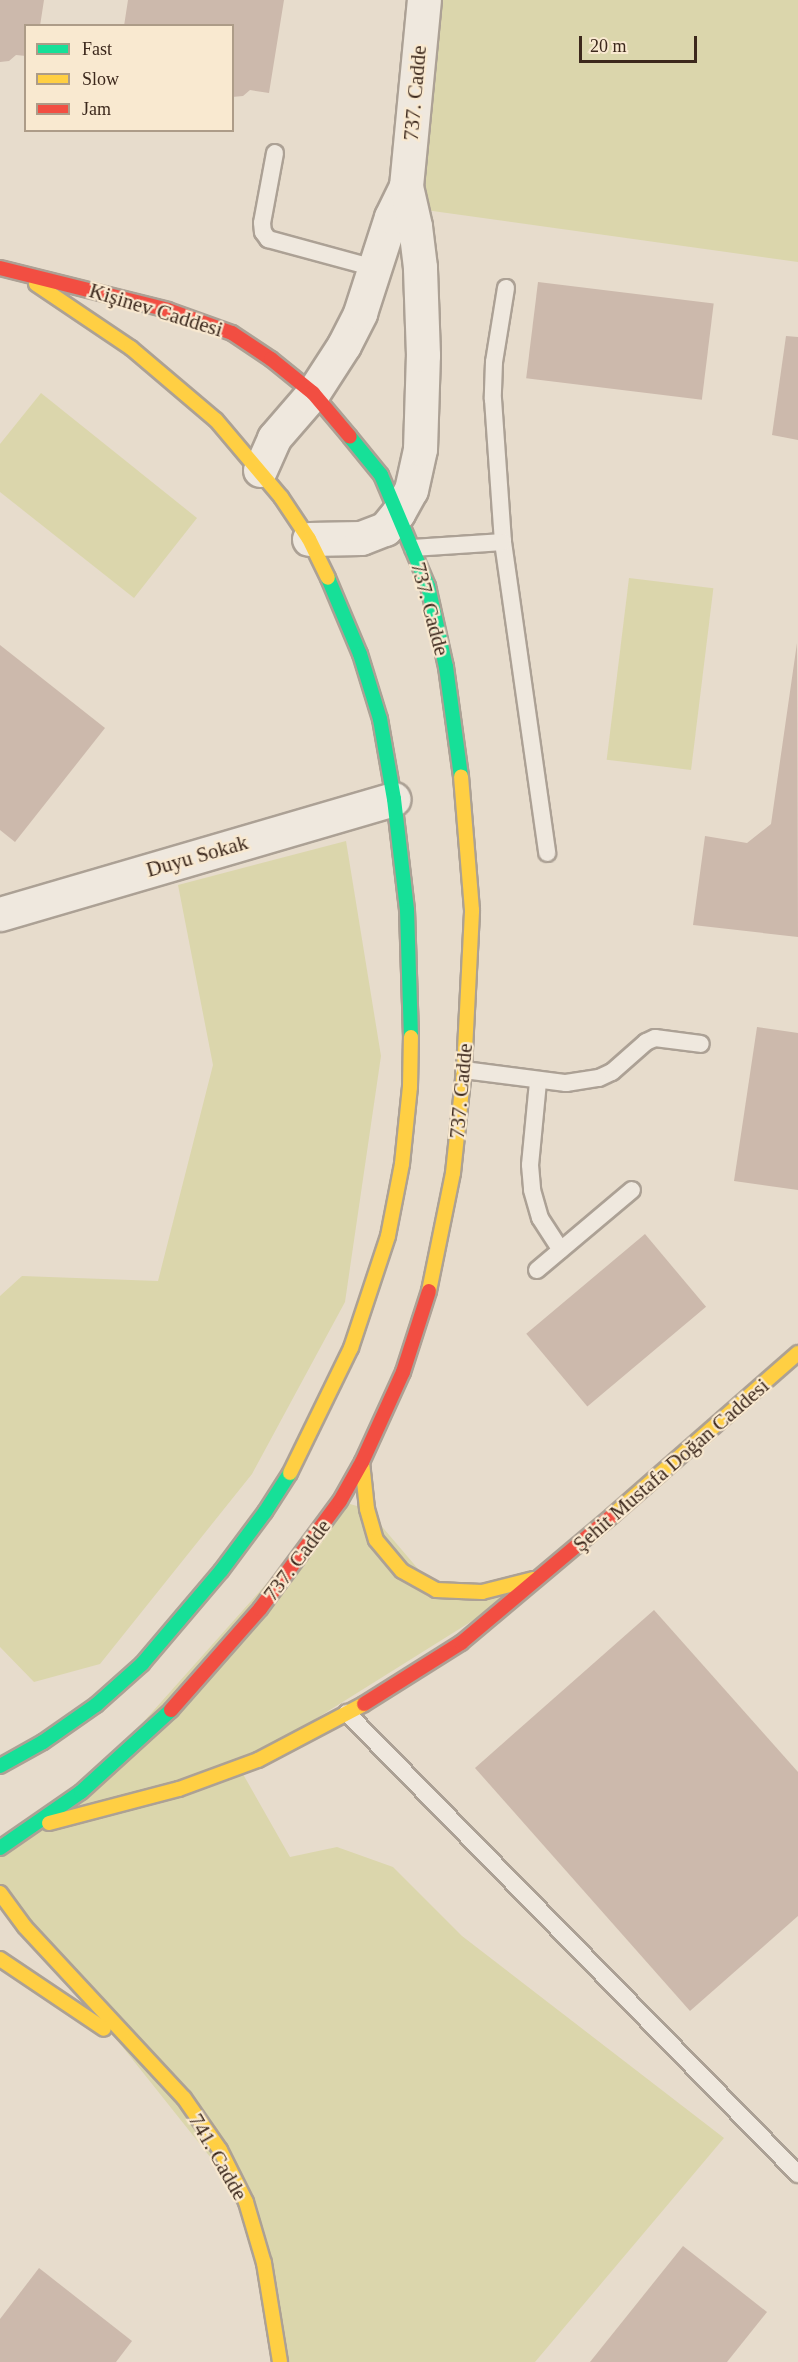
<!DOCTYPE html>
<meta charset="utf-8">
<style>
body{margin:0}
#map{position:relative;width:798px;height:2362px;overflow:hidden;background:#e7dccc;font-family:Georgia,serif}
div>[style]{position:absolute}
.green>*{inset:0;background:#dbd6ac;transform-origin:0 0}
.building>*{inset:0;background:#ccb9ac;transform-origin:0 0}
.roads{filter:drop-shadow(2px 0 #aca195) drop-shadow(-2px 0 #aca195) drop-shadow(0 2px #aca195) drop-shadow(0 -2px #aca195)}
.lane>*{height:16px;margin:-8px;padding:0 8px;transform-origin:8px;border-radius:8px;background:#efe8de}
.street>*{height:33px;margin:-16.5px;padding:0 16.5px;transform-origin:16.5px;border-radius:16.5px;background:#efe8de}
.fast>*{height:14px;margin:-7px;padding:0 7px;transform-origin:7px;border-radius:7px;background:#16e098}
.slow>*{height:14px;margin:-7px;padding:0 7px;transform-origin:7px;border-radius:7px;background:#ffcf43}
.jam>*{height:14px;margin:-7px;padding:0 7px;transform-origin:7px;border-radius:7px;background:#f24e42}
span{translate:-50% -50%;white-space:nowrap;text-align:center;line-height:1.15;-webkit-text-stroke:4.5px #f9e9d0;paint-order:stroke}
.street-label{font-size:21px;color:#3c281c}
.legend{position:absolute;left:24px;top:24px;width:210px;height:108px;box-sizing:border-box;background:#f9e9d0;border:2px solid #ad9c88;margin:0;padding:8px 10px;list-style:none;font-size:18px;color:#3c281c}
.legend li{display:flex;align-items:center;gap:12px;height:30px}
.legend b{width:30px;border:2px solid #ad9c88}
.scale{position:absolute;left:579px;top:36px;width:118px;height:27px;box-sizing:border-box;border:3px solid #3c281c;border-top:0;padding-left:8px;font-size:18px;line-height:21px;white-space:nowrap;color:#3c281c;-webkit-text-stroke:4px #f9e9d0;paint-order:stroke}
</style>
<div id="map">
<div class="green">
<i style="clip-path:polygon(424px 0,798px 0,798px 262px,411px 208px)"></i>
<i style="clip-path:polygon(41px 393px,197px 518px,134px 598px,0 492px,0 444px)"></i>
<i style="left:629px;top:578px;width:85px;height:183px;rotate:7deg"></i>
<i style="clip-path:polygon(346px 841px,381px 1056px,345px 1302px,252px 1474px,100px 1664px,34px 1682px,0 1647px,0 1296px,22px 1276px,158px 1281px,213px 1065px,178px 885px)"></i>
<i style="clip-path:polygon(340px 1501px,367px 1509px,436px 1590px,544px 1576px,239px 1767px,290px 1857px,337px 1847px,393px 1867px,462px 1936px,724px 2138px,535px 2362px,280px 2362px,246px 2202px,0 1893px,0 1848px,81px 1792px)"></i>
</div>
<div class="building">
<i style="clip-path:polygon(0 0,44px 0,40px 26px,26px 26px,26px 56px,16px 55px,9px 61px,0 62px)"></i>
<i style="clip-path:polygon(128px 0,284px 0,269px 93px,250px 90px,243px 96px,232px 97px,232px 26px,124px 26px)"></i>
<i style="left:538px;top:282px;width:177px;height:97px;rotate:7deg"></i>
<i style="clip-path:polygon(786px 336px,798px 337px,798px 440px,772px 435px)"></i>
<i style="clip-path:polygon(797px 643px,798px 937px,693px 925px,705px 836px,747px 843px,771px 824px)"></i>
<i style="clip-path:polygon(0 645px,105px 728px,15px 842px,0 830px)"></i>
<i style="clip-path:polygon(757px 1027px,798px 1033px,798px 1190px,734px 1181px)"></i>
<i style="left:645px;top:1234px;width:95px;height:155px;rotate:50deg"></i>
<i style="clip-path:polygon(654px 1610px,798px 1772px,798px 1916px,690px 2011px,475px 1768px)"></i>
<i style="clip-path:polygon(683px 2246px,767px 2312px,727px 2362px,590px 2362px)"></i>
<i style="clip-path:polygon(39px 2268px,132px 2341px,116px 2362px,0 2362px,0 2319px)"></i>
</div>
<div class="roads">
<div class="lane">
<i style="left:275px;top:153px;width:71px;rotate:100.5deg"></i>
<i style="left:262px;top:223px;width:9px;rotate:84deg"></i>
<i style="left:263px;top:232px;width:9px;rotate:54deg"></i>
<i style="left:268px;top:239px;width:111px;rotate:15.2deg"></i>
<i style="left:506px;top:288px;width:75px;rotate:99.2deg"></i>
<i style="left:494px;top:362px;width:37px;rotate:92deg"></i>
<i style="left:493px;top:399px;width:143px;rotate:86deg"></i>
<i style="left:503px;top:542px;width:314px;rotate:81.9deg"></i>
<i style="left:413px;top:548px;width:90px;rotate:-3.8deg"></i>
<i style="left:464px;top:1070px;width:103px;rotate:7.3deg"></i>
<i style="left:566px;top:1083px;width:33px;rotate:-9deg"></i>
<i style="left:599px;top:1078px;width:14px;rotate:-25deg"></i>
<i style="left:612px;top:1072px;width:45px;rotate:-41.4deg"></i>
<i style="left:646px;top:1042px;width:10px;rotate:-24deg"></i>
<i style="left:655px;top:1038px;width:46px;rotate:7.4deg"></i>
<i style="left:538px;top:1082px;width:83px;rotate:95.5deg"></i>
<i style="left:530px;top:1165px;width:25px;rotate:85deg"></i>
<i style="left:532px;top:1190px;width:29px;rotate:74deg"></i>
<i style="left:540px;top:1218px;width:38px;rotate:57deg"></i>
<i style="left:537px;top:1270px;width:124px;rotate:-40.1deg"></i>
<i style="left:347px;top:1713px;width:645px;rotate:45.63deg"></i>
</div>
<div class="street">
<i style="left:260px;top:470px;width:35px;rotate:-66deg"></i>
<i style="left:274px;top:438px;width:60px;rotate:-49.1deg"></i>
<i style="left:313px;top:393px;width:57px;rotate:-57.1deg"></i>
<i style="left:344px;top:345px;width:36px;rotate:-63deg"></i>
<i style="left:360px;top:313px;width:101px;rotate:-72.1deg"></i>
<i style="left:391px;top:217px;width:34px;rotate:-64deg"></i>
<i style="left:309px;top:539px;width:52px;rotate:-1.1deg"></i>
<i style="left:361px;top:538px;width:26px;rotate:-21deg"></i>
<i style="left:385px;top:529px;width:21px;rotate:-51deg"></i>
<i style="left:398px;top:513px;width:26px;rotate:-61deg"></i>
<i style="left:411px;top:490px;width:42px;rotate:-77.6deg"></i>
<i style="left:420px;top:449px;width:94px;rotate:-88.2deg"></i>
<i style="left:423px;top:355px;width:88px;rotate:-92deg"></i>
<i style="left:420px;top:267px;width:41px;rotate:-97deg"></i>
<i style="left:415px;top:226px;width:41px;rotate:-102.7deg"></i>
<i style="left:406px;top:186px;width:187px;rotate:-84.5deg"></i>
<i style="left:0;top:914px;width:410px;rotate:-16.3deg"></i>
</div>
<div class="fast">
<i style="left:350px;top:437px;width:49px;rotate:50.8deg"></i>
<i style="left:381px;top:475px;width:121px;rotate:67.1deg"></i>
<i style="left:428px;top:586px;width:83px;rotate:77.5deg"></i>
<i style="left:446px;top:667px;width:110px;rotate:82.2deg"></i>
<i style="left:328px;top:578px;width:82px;rotate:67.2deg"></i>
<i style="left:360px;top:654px;width:68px;rotate:72.9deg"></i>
<i style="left:380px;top:719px;width:81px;rotate:80.1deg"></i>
<i style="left:394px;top:799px;width:112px;rotate:83.3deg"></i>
<i style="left:407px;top:910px;width:127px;rotate:88.2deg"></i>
<i style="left:0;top:1766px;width:49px;rotate:-29.2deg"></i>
<i style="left:43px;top:1742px;width:65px;rotate:-34.9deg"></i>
<i style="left:96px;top:1705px;width:62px;rotate:-41.7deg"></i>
<i style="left:142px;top:1664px;width:122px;rotate:-49.7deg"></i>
<i style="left:221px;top:1571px;width:74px;rotate:-53.3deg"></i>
<i style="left:265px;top:1512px;width:46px;rotate:-57.3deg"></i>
<i style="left:0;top:1848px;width:98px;rotate:-34.7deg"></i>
<i style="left:81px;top:1792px;width:122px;rotate:-42.3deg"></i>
</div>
<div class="slow">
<i style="left:36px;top:284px;width:115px;rotate:34deg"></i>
<i style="left:131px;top:348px;width:111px;rotate:40.3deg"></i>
<i style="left:216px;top:420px;width:101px;rotate:49.8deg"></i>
<i style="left:281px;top:497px;width:50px;rotate:56.3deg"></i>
<i style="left:309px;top:539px;width:43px;rotate:64deg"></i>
<i style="left:429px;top:1291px;width:120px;rotate:-78.5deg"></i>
<i style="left:453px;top:1173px;width:104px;rotate:-83.9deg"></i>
<i style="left:464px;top:1070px;width:160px;rotate:-87.1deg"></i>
<i style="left:472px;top:910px;width:134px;rotate:-94.7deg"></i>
<i style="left:362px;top:1462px;width:47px;rotate:83.9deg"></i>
<i style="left:367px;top:1509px;width:32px;rotate:74deg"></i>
<i style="left:376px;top:1540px;width:40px;rotate:50deg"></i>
<i style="left:402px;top:1571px;width:39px;rotate:29deg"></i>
<i style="left:436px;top:1590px;width:46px;rotate:2.5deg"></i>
<i style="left:482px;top:1592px;width:53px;rotate:-14.3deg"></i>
<i style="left:290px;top:1473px;width:139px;rotate:-64deg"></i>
<i style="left:351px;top:1348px;width:118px;rotate:-71.7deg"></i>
<i style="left:388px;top:1236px;width:73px;rotate:-79deg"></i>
<i style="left:402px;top:1164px;width:77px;rotate:-84.1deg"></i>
<i style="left:410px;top:1087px;width:50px;rotate:-88.9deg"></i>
<i style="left:613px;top:1515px;width:246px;rotate:-41.2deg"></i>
<i style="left:49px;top:1823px;width:134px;rotate:-14.7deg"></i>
<i style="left:179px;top:1789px;width:84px;rotate:-20.2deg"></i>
<i style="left:258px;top:1760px;width:120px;rotate:-27.8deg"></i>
<i style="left:0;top:1893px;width:42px;rotate:53.7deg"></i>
<i style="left:25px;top:1927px;width:233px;rotate:47.1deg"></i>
<i style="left:184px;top:2098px;width:63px;rotate:55.3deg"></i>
<i style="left:220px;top:2150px;width:58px;rotate:63.4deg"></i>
<i style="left:246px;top:2202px;width:64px;rotate:73.6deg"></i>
<i style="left:264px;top:2263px;width:100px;rotate:80.8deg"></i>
<i style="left:0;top:1959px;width:125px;rotate:33.9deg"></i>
</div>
<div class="jam">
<i style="left:0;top:268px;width:173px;rotate:14deg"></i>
<i style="left:168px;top:310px;width:68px;rotate:19.8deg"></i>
<i style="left:232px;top:333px;width:47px;rotate:33.7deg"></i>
<i style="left:271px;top:359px;width:54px;rotate:39deg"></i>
<i style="left:313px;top:393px;width:57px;rotate:49.9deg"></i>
<i style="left:364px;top:1704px;width:115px;rotate:-32.2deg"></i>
<i style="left:461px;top:1643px;width:199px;rotate:-40.1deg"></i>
<i style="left:171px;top:1710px;width:135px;rotate:-48.6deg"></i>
<i style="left:260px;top:1609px;width:134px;rotate:-53.5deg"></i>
<i style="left:340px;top:1501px;width:45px;rotate:-60.6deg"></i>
<i style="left:362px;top:1462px;width:99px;rotate:-65.5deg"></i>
<i style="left:403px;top:1372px;width:85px;rotate:-72.2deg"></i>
</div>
</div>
<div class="street-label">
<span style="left:415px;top:93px;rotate:-85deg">737. Cadde</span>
<span style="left:156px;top:310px;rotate:17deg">Kişinev Caddesi</span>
<span style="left:430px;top:609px;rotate:75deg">737. Cadde</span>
<span style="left:197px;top:856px;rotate:-16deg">Duyu Sokak</span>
<span style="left:461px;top:1091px;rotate:-85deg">737. Cadde</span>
<span style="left:671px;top:1465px;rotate:-41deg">Şehit Mustafa Doğan Caddesi</span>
<span style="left:297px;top:1560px;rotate:-53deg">737. Cadde</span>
<span style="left:218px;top:2157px;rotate:60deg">741. Cadde</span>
</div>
<ul class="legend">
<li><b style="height:8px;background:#16e098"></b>Fast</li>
<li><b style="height:8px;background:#ffcf43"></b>Slow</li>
<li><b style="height:8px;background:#f24e42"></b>Jam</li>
</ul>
<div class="scale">20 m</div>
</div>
